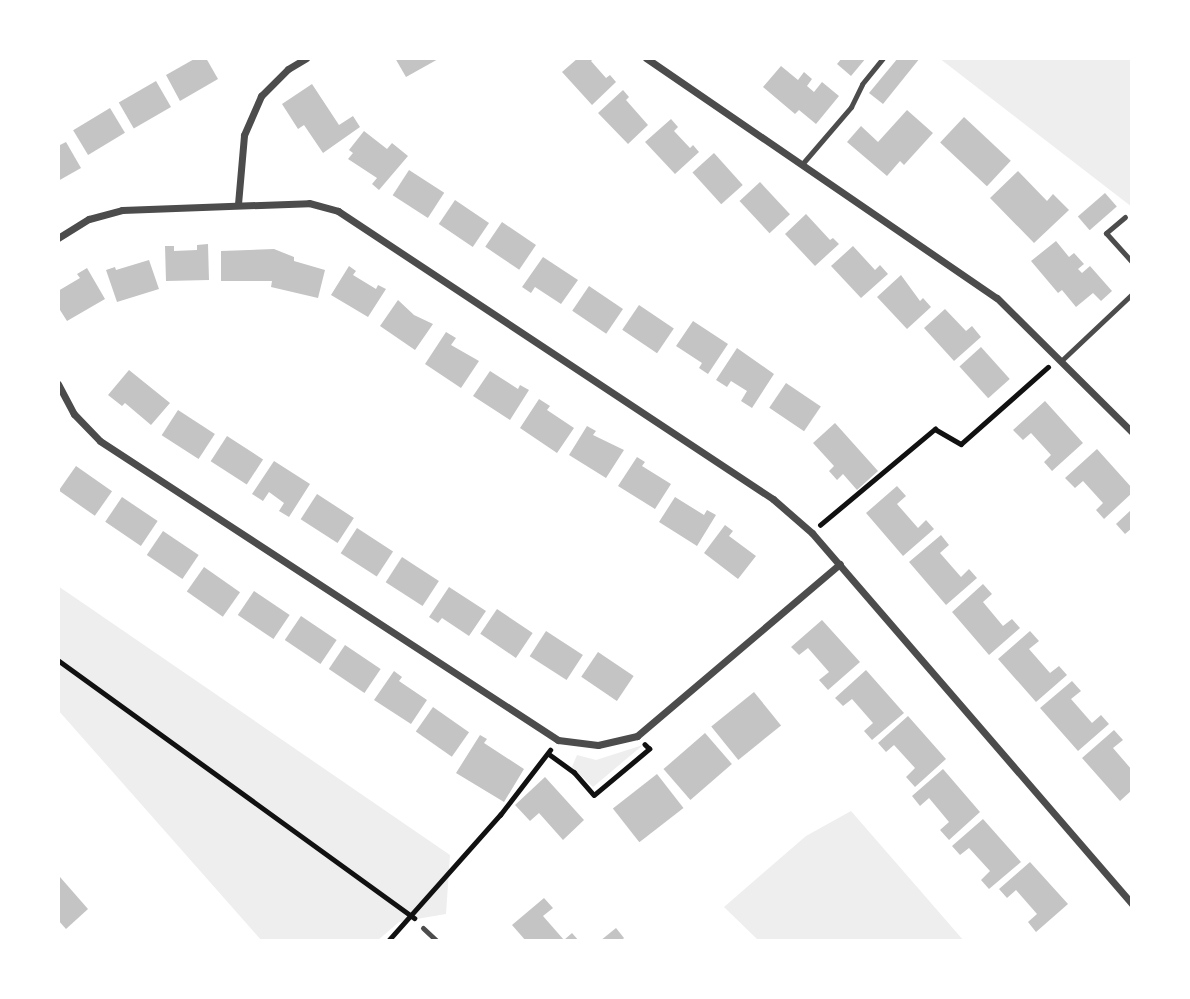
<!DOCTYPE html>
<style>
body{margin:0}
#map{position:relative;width:1190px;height:999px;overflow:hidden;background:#fff;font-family:"IBM Plex Sans",sans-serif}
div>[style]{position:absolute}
.green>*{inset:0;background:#eee}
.building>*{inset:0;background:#c4c4c4;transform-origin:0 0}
.path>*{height:4.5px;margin:-2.25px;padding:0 2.25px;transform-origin:2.25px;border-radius:2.25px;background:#111}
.service>*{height:5px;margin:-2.5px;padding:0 2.5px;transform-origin:2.5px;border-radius:2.5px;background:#4c4c4c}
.minor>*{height:7px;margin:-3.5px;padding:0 3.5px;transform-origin:3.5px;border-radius:3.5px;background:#4c4c4c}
span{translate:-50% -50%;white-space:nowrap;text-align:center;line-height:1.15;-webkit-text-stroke:5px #fff;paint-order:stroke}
.frame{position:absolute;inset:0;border:60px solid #fff;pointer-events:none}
</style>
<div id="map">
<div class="green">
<i style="clip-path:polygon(939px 58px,1132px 58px,1132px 207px)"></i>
<i style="clip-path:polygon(58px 586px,450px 855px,446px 914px,399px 922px,377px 941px,262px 941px,58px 710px)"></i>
<i style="clip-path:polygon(643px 745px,593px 787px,572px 767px,577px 755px,596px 760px)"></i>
<i style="clip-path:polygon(851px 811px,964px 941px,759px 941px,724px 907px,806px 836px)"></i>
</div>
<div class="building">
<i style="clip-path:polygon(196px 58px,206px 58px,218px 79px,180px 101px,166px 75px)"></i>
<i style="clip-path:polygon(395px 58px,440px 58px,406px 77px)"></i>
<i style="clip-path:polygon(578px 58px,595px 58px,591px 61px,606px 78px,610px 75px,616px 82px,592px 105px,562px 72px)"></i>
<i style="clip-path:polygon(842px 58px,866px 58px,851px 76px,837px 64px)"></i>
<i style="clip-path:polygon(898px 58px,920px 58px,883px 104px,869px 93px)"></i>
<i style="clip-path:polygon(781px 66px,798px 80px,804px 72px,812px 79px,807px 86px,814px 92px,822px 82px,839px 96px,816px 124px,799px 110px,795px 114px,763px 87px)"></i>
<i style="left:156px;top:81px;width:30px;height:43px;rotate:60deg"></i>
<i style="clip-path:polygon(312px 84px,339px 125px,353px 116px,360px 127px,323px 153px,304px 125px,298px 129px,282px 104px)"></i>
<i style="clip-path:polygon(623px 90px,629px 97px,626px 100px,648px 125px,628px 144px,598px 113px)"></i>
<i style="left:110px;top:108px;width:29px;height:43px;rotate:59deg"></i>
<i style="clip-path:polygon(907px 110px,933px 133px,904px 165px,900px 161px,887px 176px,847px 142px,861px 126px,878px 142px)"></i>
<i style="left:964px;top:117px;width:64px;height:35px;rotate:43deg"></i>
<i style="clip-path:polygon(671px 119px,678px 127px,674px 131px,690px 148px,693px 145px,699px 152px,675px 174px,645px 142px)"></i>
<i style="clip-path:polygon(364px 131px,387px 149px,392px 143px,408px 156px,379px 190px,372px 184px,377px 178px,348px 159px,353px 153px,349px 150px)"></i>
<i style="clip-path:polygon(66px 142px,81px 168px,58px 181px,58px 146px)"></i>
<i style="left:714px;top:153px;width:43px;height:29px;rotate:48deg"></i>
<i style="left:409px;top:170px;width:42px;height:30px;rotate:33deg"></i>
<i style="clip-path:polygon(1018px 171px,1047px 201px,1053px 194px,1069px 210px,1034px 243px,990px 198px)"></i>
<i style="left:760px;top:182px;width:44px;height:28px;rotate:47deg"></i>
<i style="left:1105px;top:193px;width:18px;height:36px;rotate:49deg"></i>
<i style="left:455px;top:200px;width:41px;height:29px;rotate:34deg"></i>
<i style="clip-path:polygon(806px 214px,830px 240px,833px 238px,839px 244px,815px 266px,785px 234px)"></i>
<i style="left:502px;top:222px;width:41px;height:30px;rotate:34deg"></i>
<i style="clip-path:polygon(1056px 241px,1069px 257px,1074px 253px,1084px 264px,1078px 269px,1082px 273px,1090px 266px,1112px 291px,1101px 301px,1093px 293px,1076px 307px,1062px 290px,1058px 293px,1031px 261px)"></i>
<i style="clip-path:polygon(208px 244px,209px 280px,166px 281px,165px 246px,174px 246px,174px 251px,197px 250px,197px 245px)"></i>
<i style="clip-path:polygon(853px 246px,875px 270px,880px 265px,888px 274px,861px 298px,831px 266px)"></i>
<i style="clip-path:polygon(274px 249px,294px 257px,294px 261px,325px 270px,318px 298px,271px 287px,272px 281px,221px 281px,221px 251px)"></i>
<i style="clip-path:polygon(543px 257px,578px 280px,561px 304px,535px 287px,531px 293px,522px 287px)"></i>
<i style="clip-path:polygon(149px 260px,159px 289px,117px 302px,106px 270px,115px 267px,116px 270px)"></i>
<i style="clip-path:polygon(349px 266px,356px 271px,353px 275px,376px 289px,378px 285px,386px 289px,368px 317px,331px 295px)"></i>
<i style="clip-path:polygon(87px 268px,105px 299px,67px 321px,60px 310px,58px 312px,58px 291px,80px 278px,77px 274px)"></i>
<i style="clip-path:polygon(901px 275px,920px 301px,923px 298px,931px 307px,907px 329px,877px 297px)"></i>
<i style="left:589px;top:286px;width:41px;height:30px;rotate:34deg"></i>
<i style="clip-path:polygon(398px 300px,414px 315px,433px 324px,415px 350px,380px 326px)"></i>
<i style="left:639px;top:305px;width:42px;height:30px;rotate:34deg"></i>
<i style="clip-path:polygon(945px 309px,966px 331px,972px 326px,981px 337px,954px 361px,924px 328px)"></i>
<i style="clip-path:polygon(693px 321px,728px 344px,708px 374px,699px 368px,702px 363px,676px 346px)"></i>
<i style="clip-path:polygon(446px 332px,456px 338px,451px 345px,479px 361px,461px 388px,425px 364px)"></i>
<i style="left:981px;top:347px;width:43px;height:29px;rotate:48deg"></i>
<i style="clip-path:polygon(737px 348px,774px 374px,752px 408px,741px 401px,747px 391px,731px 381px,727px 387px,716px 380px)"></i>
<i style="clip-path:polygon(129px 370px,170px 403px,151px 425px,125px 403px,122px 406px,108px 395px)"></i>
<i style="clip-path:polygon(490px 371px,518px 389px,520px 385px,529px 390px,510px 420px,473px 396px)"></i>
<i style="left:786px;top:383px;width:42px;height:30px;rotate:34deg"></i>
<i style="clip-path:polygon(539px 399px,550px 406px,547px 410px,574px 428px,557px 453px,520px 428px)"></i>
<i style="clip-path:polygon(1045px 401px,1083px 443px,1052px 471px,1044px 462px,1051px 455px,1031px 433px,1023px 440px,1013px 430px)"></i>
<i style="left:178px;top:410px;width:44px;height:30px;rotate:33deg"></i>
<i style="clip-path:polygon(835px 423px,878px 471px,857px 490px,843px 474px,837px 480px,829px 471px,834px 466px,813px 443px)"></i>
<i style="clip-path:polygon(587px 426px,596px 431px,593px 435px,624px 450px,606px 478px,569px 455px)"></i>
<i style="left:227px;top:436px;width:43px;height:30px;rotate:33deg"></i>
<i style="clip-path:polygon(1097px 449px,1132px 488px,1132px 493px,1104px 519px,1096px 510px,1103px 503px,1083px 481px,1075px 488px,1065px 478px)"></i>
<i style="clip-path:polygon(637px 457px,645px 462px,642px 466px,671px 484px,655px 509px,618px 486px)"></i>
<i style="clip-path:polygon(274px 461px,310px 484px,289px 517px,279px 511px,284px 503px,269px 492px,263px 501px,252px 494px)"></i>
<i style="left:76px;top:466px;width:44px;height:30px;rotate:35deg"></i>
<i style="clip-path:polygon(897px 486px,906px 496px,897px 504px,918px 528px,926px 520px,934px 529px,903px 556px,866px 513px)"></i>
<i style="left:317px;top:494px;width:44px;height:30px;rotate:33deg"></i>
<i style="left:122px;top:497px;width:43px;height:30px;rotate:34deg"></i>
<i style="clip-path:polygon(675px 497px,704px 515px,707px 510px,716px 515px,697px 546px,659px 522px)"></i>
<i style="clip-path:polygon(1132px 509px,1132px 528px,1125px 534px,1116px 524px)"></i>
<i style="clip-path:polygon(725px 525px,733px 531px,729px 536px,756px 556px,738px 579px,704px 553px)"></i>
<i style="left:357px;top:528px;width:43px;height:30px;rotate:33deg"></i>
<i style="left:163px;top:531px;width:43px;height:29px;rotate:34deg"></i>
<i style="clip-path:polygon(941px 535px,949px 545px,940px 553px,961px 577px,969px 569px,977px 578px,946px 605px,909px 562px)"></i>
<i style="left:402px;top:557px;width:44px;height:30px;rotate:33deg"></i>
<i style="left:204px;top:567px;width:44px;height:30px;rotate:35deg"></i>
<i style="clip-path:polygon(983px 584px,992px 594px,983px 602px,1003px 626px,1012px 619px,1020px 628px,989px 655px,952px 612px)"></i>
<i style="clip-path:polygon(449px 587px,486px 611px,469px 636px,442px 618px,438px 623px,429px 617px)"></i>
<i style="left:254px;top:591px;width:43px;height:29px;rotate:34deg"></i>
<i style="left:497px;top:609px;width:43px;height:30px;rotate:34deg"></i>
<i style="left:301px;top:616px;width:43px;height:29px;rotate:34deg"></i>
<i style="clip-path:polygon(822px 620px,860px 662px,828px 690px,819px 680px,829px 672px,808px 648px,799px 655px,791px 647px)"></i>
<i style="left:546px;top:631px;width:44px;height:30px;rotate:33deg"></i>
<i style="clip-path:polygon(1030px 631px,1039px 641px,1029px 649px,1050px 673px,1059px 666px,1067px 675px,1036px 702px,998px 659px)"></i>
<i style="left:345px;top:645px;width:43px;height:29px;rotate:34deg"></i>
<i style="left:598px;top:652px;width:43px;height:30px;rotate:34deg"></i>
<i style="clip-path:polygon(866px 670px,904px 713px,872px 740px,864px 731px,873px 723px,852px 699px,843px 706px,835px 698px)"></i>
<i style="clip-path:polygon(394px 671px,402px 677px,399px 681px,427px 700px,411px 724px,374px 700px)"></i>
<i style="clip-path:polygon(1072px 681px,1081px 691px,1071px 699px,1092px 723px,1101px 715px,1109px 724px,1078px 751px,1040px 708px)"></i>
<i style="left:754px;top:692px;width:43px;height:55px;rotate:51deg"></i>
<i style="left:433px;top:707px;width:44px;height:30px;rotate:35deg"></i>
<i style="clip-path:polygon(908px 716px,946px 759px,915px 787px,906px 777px,915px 768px,894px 745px,886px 752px,878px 743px)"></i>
<i style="clip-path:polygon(1114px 730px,1123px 740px,1113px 748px,1132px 770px,1132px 790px,1120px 801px,1082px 758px)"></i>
<i style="left:705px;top:733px;width:41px;height:55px;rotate:49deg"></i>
<i style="clip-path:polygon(480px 735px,487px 739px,484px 743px,524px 769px,504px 802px,456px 773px)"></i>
<i style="clip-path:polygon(943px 769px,980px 812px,949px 840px,940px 830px,949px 822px,929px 798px,920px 806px,912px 796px)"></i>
<i style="left:657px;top:774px;width:43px;height:56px;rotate:52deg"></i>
<i style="clip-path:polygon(545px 777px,584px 820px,563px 840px,539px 813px,530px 821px,515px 805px)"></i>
<i style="clip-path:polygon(983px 819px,1021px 862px,989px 889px,981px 880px,990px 871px,969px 848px,960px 855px,952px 846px)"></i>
<i style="clip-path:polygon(1030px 862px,1068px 904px,1036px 932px,1028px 922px,1037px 914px,1016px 890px,1007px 898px,999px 889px)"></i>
<i style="clip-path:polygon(60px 877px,88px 909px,66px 929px,58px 920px)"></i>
<i style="clip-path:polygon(544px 898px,553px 908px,543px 916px,564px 940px,572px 933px,579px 941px,526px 941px,512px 925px)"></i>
<i style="clip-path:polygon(616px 928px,624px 938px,621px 941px,600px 941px)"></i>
</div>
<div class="path">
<i style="left:820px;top:525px;width:150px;rotate:-39.9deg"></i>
<i style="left:935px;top:429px;width:30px;rotate:30deg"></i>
<i style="left:961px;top:444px;width:116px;rotate:-41.5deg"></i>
<i style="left:58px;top:660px;width:440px;rotate:35.9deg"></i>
<i style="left:549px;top:754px;width:31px;rotate:36deg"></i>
<i style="left:574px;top:772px;width:30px;rotate:49deg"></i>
<i style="left:594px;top:795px;width:72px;rotate:-39.9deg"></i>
<i style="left:649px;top:749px;width:6px;rotate:-135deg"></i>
<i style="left:388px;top:941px;width:169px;rotate:-48.4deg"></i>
<i style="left:500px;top:815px;width:82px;rotate:-52.4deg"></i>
</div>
<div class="service">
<i style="left:803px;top:163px;width:74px;rotate:-49.4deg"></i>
<i style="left:851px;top:107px;width:25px;rotate:-64deg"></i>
<i style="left:862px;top:84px;width:33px;rotate:-51deg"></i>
<i style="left:1125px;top:217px;width:25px;rotate:140deg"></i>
<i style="left:1106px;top:233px;width:39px;rotate:48deg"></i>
<i style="left:1061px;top:361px;width:98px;rotate:-43.3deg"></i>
<i style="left:423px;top:928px;width:19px;rotate:43deg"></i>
</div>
<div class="minor">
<i style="left:646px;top:58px;width:425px;rotate:34.4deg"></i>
<i style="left:997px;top:298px;width:190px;rotate:44.8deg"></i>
<i style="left:238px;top:204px;width:69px;rotate:-85deg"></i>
<i style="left:244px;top:135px;width:43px;rotate:-66.4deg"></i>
<i style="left:261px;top:96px;width:38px;rotate:-45deg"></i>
<i style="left:288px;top:69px;width:21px;rotate:-31deg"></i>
<i style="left:58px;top:238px;width:36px;rotate:-32deg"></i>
<i style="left:89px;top:219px;width:34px;rotate:-15deg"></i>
<i style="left:122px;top:210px;width:187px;rotate:-2.1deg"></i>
<i style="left:309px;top:203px;width:30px;rotate:15deg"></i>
<i style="left:338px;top:211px;width:522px;rotate:33.51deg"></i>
<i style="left:773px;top:499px;width:52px;rotate:41.1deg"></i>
<i style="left:812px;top:533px;width:490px;rotate:49.2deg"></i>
<i style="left:58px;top:384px;width:34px;rotate:62deg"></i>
<i style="left:74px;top:414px;width:37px;rotate:46deg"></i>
<i style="left:100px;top:441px;width:547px;rotate:33.14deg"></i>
<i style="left:558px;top:740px;width:40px;rotate:7.1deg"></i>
<i style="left:598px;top:745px;width:40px;rotate:-13deg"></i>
<i style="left:637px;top:736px;width:266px;rotate:-40.3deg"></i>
</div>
<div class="frame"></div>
</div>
